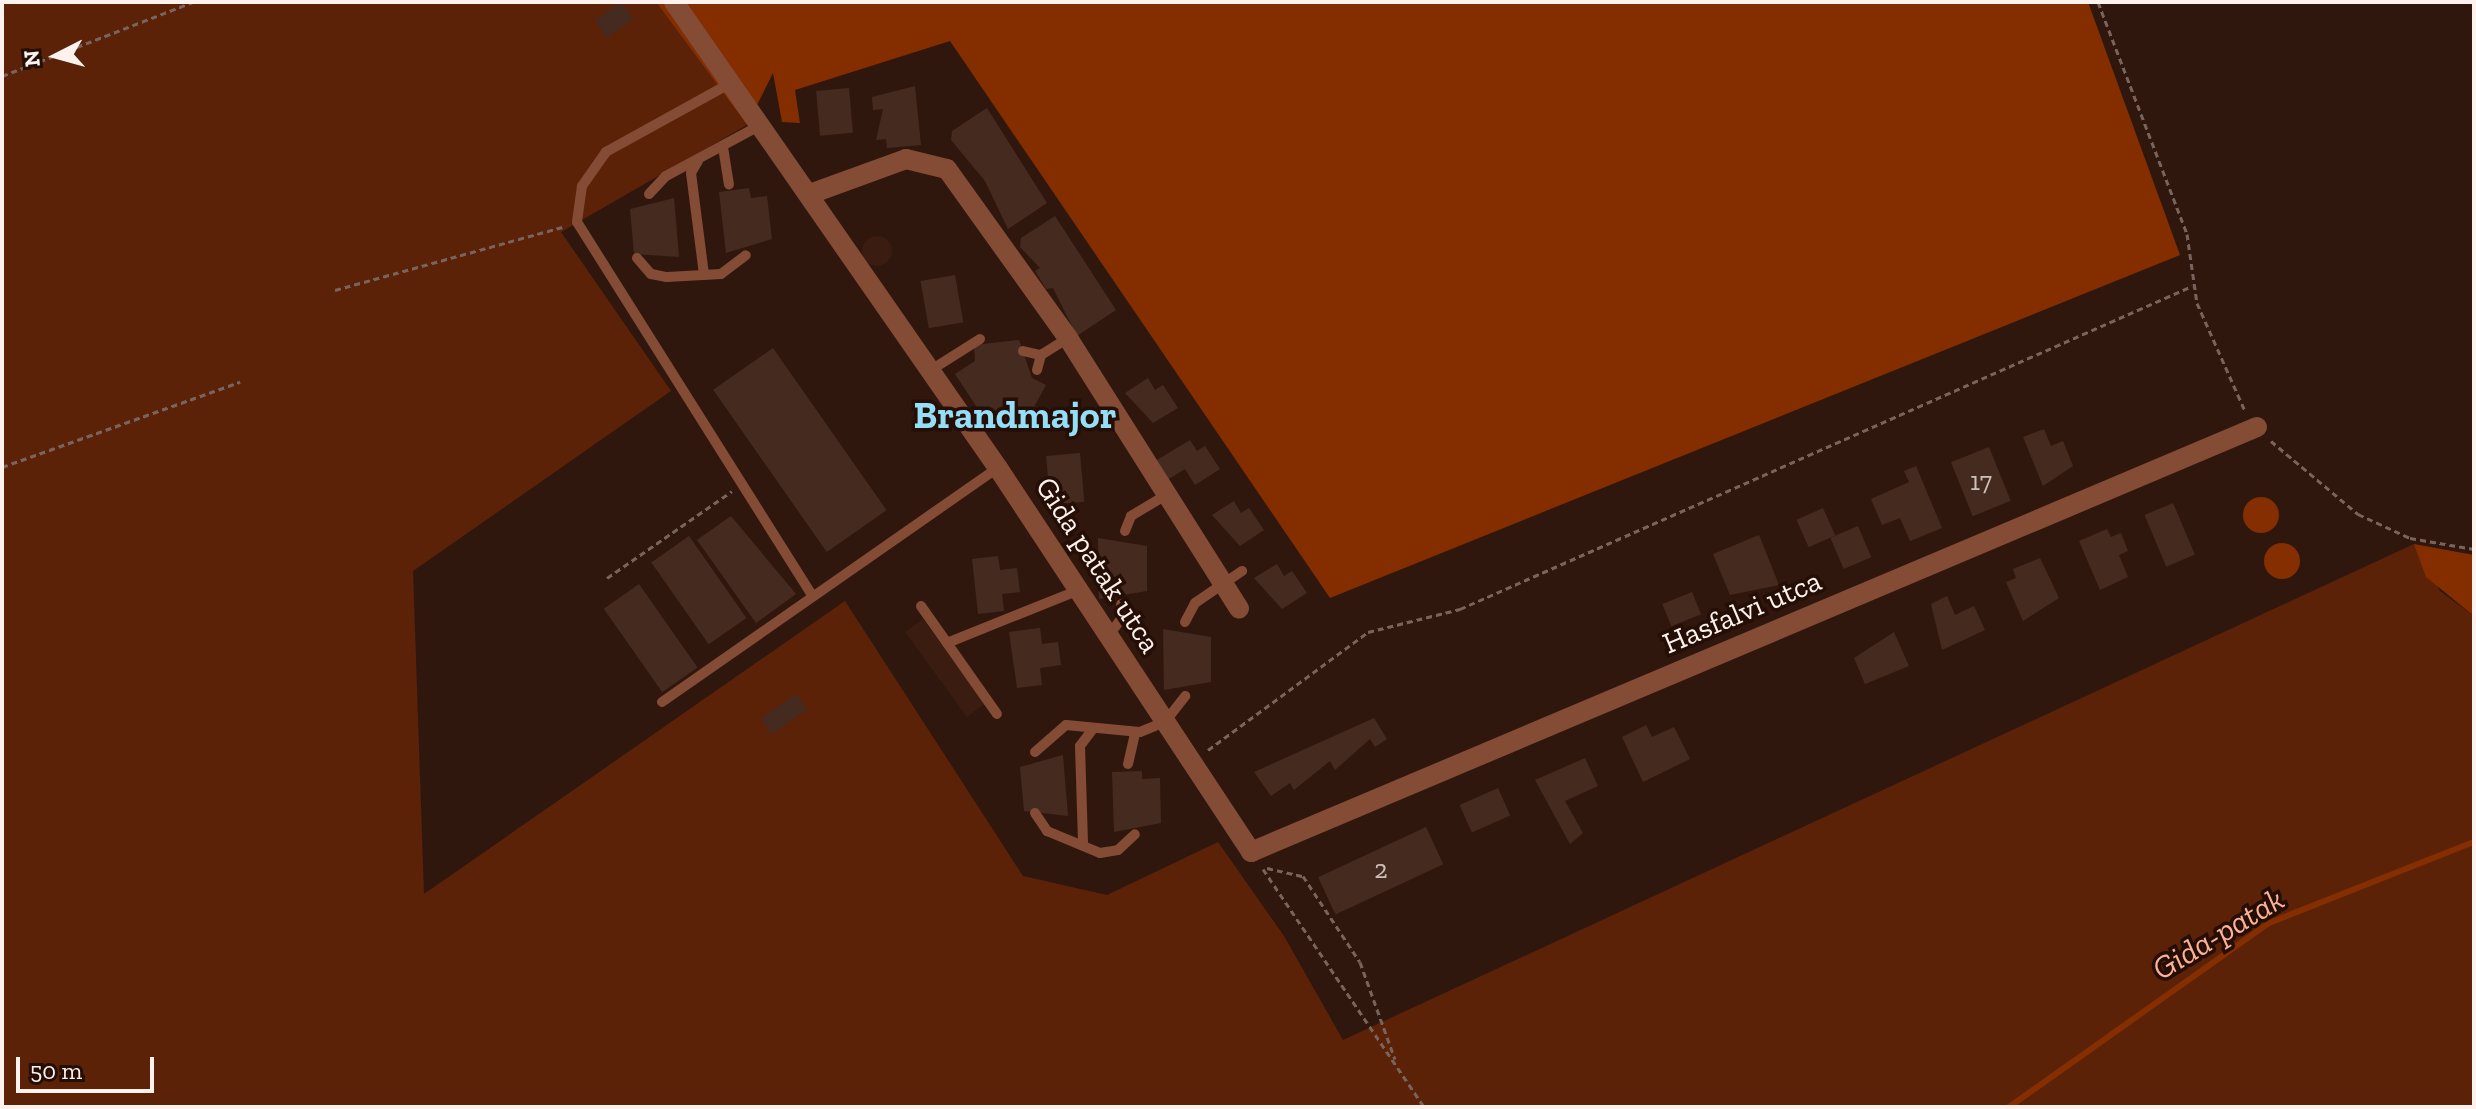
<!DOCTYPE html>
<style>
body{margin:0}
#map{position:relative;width:2476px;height:1109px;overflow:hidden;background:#30170e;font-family:"Zilla Slab",serif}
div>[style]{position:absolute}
.built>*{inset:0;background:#3b1c10;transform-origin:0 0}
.round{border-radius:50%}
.green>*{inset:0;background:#5b2208}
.forest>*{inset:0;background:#842e00}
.water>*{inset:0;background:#852e01}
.stream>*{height:6px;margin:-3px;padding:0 3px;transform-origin:3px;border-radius:3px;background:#852e01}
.building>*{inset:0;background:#452a20;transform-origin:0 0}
.path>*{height:3px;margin-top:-1.5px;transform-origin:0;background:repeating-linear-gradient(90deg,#78645c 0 6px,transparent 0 10px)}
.lane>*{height:10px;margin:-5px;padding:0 5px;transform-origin:5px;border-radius:5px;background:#844b35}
.street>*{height:20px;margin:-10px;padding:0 10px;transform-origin:10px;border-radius:10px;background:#844b35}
span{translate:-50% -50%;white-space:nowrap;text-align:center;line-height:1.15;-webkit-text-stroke:7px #250e05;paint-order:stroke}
.number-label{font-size:26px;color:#cfc0ba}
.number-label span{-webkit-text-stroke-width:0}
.street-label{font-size:30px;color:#fdf2ee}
.water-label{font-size:32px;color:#fbb296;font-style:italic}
.district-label{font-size:38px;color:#95def7;font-weight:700}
.frame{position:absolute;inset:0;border:4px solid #fdf2ee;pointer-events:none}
.north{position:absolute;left:16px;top:16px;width:80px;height:80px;-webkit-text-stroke:6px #250e05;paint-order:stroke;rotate:264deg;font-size:22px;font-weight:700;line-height:32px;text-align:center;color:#fdf2ee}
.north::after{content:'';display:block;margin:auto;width:28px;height:36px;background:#fdf2ee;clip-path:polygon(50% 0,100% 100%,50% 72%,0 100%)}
.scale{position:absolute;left:16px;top:1057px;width:138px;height:36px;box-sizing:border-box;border:4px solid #fdf2ee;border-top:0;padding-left:10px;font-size:24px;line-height:28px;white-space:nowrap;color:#fdf2ee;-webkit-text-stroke:6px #250e05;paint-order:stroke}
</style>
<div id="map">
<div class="built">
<i class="round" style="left:862px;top:236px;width:30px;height:30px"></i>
<i style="left:923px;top:619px;width:105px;height:22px;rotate:54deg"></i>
</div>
<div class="green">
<i style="clip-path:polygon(2px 2px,656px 2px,747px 125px,561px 232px,671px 391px,413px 571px,424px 894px,845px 601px,1023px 876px,1107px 895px,1218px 842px,1284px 936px,1343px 1040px,2414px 544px,2440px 591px,2474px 616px,2474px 1107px,2px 1107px)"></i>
</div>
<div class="forest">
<i style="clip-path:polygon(656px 2px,2088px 2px,2180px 255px,1330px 598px,950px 41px,795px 90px,800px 123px,782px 122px,773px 73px,747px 125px)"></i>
<i style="clip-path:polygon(2414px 544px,2474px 555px,2474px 616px,2426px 577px)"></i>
</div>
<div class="water">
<i class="round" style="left:2243px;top:497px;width:36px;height:36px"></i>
<i class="round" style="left:2264px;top:543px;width:36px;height:36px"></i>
</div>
<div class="stream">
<i style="left:2009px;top:1107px;width:319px;rotate:-35.3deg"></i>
<i style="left:2269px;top:923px;width:220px;rotate:-21.6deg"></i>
</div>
<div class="building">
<i style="left:621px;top:2px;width:21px;height:32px;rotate:55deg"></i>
<i style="clip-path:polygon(915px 86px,921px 145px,887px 148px,886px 139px,876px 140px,883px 109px,873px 110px,872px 97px)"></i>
<i style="left:849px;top:88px;width:45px;height:33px;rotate:85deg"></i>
<i style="clip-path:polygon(987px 108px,1047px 203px,1008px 229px,985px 181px,951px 140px,952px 131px)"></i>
<i style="clip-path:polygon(749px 188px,751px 198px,767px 196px,772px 239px,726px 253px,719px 192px)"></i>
<i style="clip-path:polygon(674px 198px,679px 257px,634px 254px,630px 209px)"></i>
<i style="clip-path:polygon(1055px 216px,1116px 310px,1077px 336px,1053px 288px,1046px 289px,1035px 271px,1040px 268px,1020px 247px,1021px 238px)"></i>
<i style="left:955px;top:275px;width:48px;height:35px;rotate:80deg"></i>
<i style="clip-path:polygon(1019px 340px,1032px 378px,1046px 385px,1027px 420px,1015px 415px,992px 430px,955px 374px,975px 361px,974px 345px)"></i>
<i style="left:773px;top:348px;width:198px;height:73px;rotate:55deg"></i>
<i style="clip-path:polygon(1148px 378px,1155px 390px,1163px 385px,1178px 408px,1153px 423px,1125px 393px)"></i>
<i style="clip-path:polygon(2044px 429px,2051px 446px,2063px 441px,2073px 466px,2043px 486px,2023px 437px)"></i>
<i style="clip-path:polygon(1190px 440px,1197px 451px,1205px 446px,1220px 469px,1195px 485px,1185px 469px,1164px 482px,1152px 463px)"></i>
<i style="left:1989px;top:447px;width:58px;height:41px;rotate:68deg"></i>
<i style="left:1080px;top:453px;width:49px;height:34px;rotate:85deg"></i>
<i style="clip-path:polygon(1916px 466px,1942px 528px,1910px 541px,1900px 518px,1882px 525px,1871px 499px,1909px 482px,1904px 471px)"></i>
<i style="clip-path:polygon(1234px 501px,1241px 513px,1249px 508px,1264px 530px,1240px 546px,1212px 515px)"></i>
<i style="left:2173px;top:503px;width:56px;height:31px;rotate:67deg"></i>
<i style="left:1823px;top:508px;width:30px;height:29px;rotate:66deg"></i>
<i style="clip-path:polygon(731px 516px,796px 594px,756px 623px,697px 540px)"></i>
<i style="left:1858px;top:526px;width:34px;height:30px;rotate:67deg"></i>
<i style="clip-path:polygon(2107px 529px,2111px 537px,2121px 533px,2128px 551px,2119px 555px,2128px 577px,2100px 590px,2079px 541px)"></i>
<i style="clip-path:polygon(1759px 535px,1779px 585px,1730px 595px,1713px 554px)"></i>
<i style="left:689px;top:536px;width:100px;height:46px;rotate:55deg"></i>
<i style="clip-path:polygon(1098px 538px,1147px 546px,1147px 591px,1099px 599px)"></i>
<i style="clip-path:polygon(998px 556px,1000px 570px,1017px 568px,1020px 592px,1002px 594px,1004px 611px,978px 614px,972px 559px)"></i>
<i style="clip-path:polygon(2040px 558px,2059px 598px,2023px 621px,2006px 582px,2016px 578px,2013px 569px)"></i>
<i style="clip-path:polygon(1277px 564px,1284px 576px,1292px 571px,1307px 593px,1282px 609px,1254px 578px)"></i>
<i style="left:639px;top:584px;width:102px;height:43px;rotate:55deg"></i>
<i style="left:1692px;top:592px;width:24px;height:32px;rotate:68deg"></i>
<i style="clip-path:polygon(1947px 596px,1955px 615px,1974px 606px,1985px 630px,1942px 650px,1931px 604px)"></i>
<i style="clip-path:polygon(1040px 628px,1042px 644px,1058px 642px,1061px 665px,1040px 668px,1042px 685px,1017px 688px,1009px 632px)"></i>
<i style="clip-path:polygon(1163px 629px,1211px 637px,1211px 682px,1164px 690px)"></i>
<i style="clip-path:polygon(1894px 632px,1909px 666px,1865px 684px,1854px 658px)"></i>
<i style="left:796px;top:694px;width:19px;height:43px;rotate:55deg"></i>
<i style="clip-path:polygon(1374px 718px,1387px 739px,1375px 747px,1370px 739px,1335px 770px,1330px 761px,1294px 790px,1290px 783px,1271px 796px,1254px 772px)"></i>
<i style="clip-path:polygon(1646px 725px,1652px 737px,1674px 727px,1690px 759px,1643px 782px,1622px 737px)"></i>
<i style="clip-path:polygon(1063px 755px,1068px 816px,1024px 811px,1020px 767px)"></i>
<i style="clip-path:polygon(1585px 758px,1598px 786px,1565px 801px,1583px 833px,1570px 844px,1535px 780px)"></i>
<i style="clip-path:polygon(1142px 771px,1142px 779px,1160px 778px,1161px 823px,1114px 832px,1112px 772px)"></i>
<i style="left:1498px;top:788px;width:30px;height:42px;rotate:66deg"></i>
<i style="left:1426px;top:827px;width:41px;height:119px;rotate:65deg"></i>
</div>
<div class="path">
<i style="left:2098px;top:2px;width:248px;rotate:69deg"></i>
<i style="left:2187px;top:234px;width:70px;rotate:81.8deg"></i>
<i style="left:2197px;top:303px;width:118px;rotate:66deg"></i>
<i style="left:2px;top:76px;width:205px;rotate:-21.2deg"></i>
<i style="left:335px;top:290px;width:236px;rotate:-15.5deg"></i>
<i style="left:2271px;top:441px;width:114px;rotate:40deg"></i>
<i style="left:2358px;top:514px;width:57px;rotate:24.8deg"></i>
<i style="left:2410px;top:538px;width:65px;rotate:9.8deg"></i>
<i style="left:2px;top:467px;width:253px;rotate:-19.7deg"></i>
<i style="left:607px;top:578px;width:152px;rotate:-34.8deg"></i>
<i style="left:1208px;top:750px;width:199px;rotate:-36.4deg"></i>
<i style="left:1368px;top:632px;width:95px;rotate:-14deg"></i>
<i style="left:1460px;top:609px;width:800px;rotate:-23.81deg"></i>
<i style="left:1267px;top:868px;width:37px;rotate:13deg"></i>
<i style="left:1303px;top:876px;width:103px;rotate:56.5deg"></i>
<i style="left:1360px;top:962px;width:103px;rotate:70.2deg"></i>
<i style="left:1263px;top:869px;width:287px;rotate:55.9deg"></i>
</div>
<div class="lane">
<i style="left:729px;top:84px;width:141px;rotate:151.1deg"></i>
<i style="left:606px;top:152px;width:42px;rotate:125.2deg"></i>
<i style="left:582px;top:186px;width:36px;rotate:98deg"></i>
<i style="left:577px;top:222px;width:441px;rotate:57.8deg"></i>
<i style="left:723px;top:147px;width:38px;rotate:81deg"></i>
<i style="left:698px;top:161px;width:14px;rotate:120deg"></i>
<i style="left:691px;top:173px;width:103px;rotate:82.7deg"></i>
<i style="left:649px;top:194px;width:25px;rotate:-47deg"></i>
<i style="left:666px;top:176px;width:106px;rotate:-28.3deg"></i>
<i style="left:637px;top:258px;width:21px;rotate:49deg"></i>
<i style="left:651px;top:274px;width:16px;rotate:11deg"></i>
<i style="left:667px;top:277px;width:54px;rotate:-3.2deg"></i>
<i style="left:721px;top:274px;width:31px;rotate:-37deg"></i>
<i style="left:1023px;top:351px;width:18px;rotate:13deg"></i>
<i style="left:1041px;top:355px;width:32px;rotate:-32deg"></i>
<i style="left:931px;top:370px;width:58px;rotate:-32.3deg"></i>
<i style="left:1037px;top:370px;width:16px;rotate:-75deg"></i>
<i style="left:1125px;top:531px;width:16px;rotate:-68deg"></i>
<i style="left:1131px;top:516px;width:39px;rotate:-31deg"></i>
<i style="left:921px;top:606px;width:132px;rotate:54.9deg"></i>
<i style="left:1185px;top:622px;width:21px;rotate:-62deg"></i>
<i style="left:1195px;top:603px;width:57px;rotate:-34.2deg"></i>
<i style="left:1110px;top:634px;width:22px;rotate:-54deg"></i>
<i style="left:1123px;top:616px;width:12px;rotate:-99deg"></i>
<i style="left:947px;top:643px;width:142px;rotate:-21.9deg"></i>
<i style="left:662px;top:702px;width:409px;rotate:-34.9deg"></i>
<i style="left:1035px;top:752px;width:41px;rotate:-41.1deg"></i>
<i style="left:1066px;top:725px;width:74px;rotate:5.4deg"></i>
<i style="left:1140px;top:732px;width:27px;rotate:-22deg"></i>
<i style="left:1165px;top:722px;width:33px;rotate:-52deg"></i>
<i style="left:1128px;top:764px;width:31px;rotate:-77deg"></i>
<i style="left:1035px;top:813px;width:22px;rotate:56deg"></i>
<i style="left:1047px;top:831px;width:57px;rotate:22.5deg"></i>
<i style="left:1100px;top:853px;width:18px;rotate:-9deg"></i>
<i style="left:1118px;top:850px;width:23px;rotate:-43deg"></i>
<i style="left:1083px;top:842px;width:96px;rotate:-91.8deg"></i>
<i style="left:1080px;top:746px;width:21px;rotate:-53deg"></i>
</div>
<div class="street">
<i style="left:674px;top:2px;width:568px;rotate:55.19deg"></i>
<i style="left:998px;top:468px;width:460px;rotate:56.6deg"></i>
<i style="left:1251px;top:852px;width:1092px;rotate:-22.9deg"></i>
<i style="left:810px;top:194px;width:102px;rotate:-20deg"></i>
<i style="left:906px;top:159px;width:42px;rotate:13.7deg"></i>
<i style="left:947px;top:169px;width:208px;rotate:54.4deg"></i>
<i style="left:1068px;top:338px;width:320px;rotate:57.7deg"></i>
</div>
<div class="number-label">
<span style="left:1981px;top:482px">17</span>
<span style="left:1381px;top:870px">2</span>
</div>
<div class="street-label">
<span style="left:1098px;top:565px;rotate:57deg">Gida patak utca</span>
<span style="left:1742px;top:612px;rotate:-23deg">Hasfalvi utca</span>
</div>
<div class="water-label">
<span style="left:2218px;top:934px;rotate:-31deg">Gida-patak</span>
</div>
<div class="district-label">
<span style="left:1015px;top:416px">Brandmajor</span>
</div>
<div class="frame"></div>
<div class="north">N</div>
<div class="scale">50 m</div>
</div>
